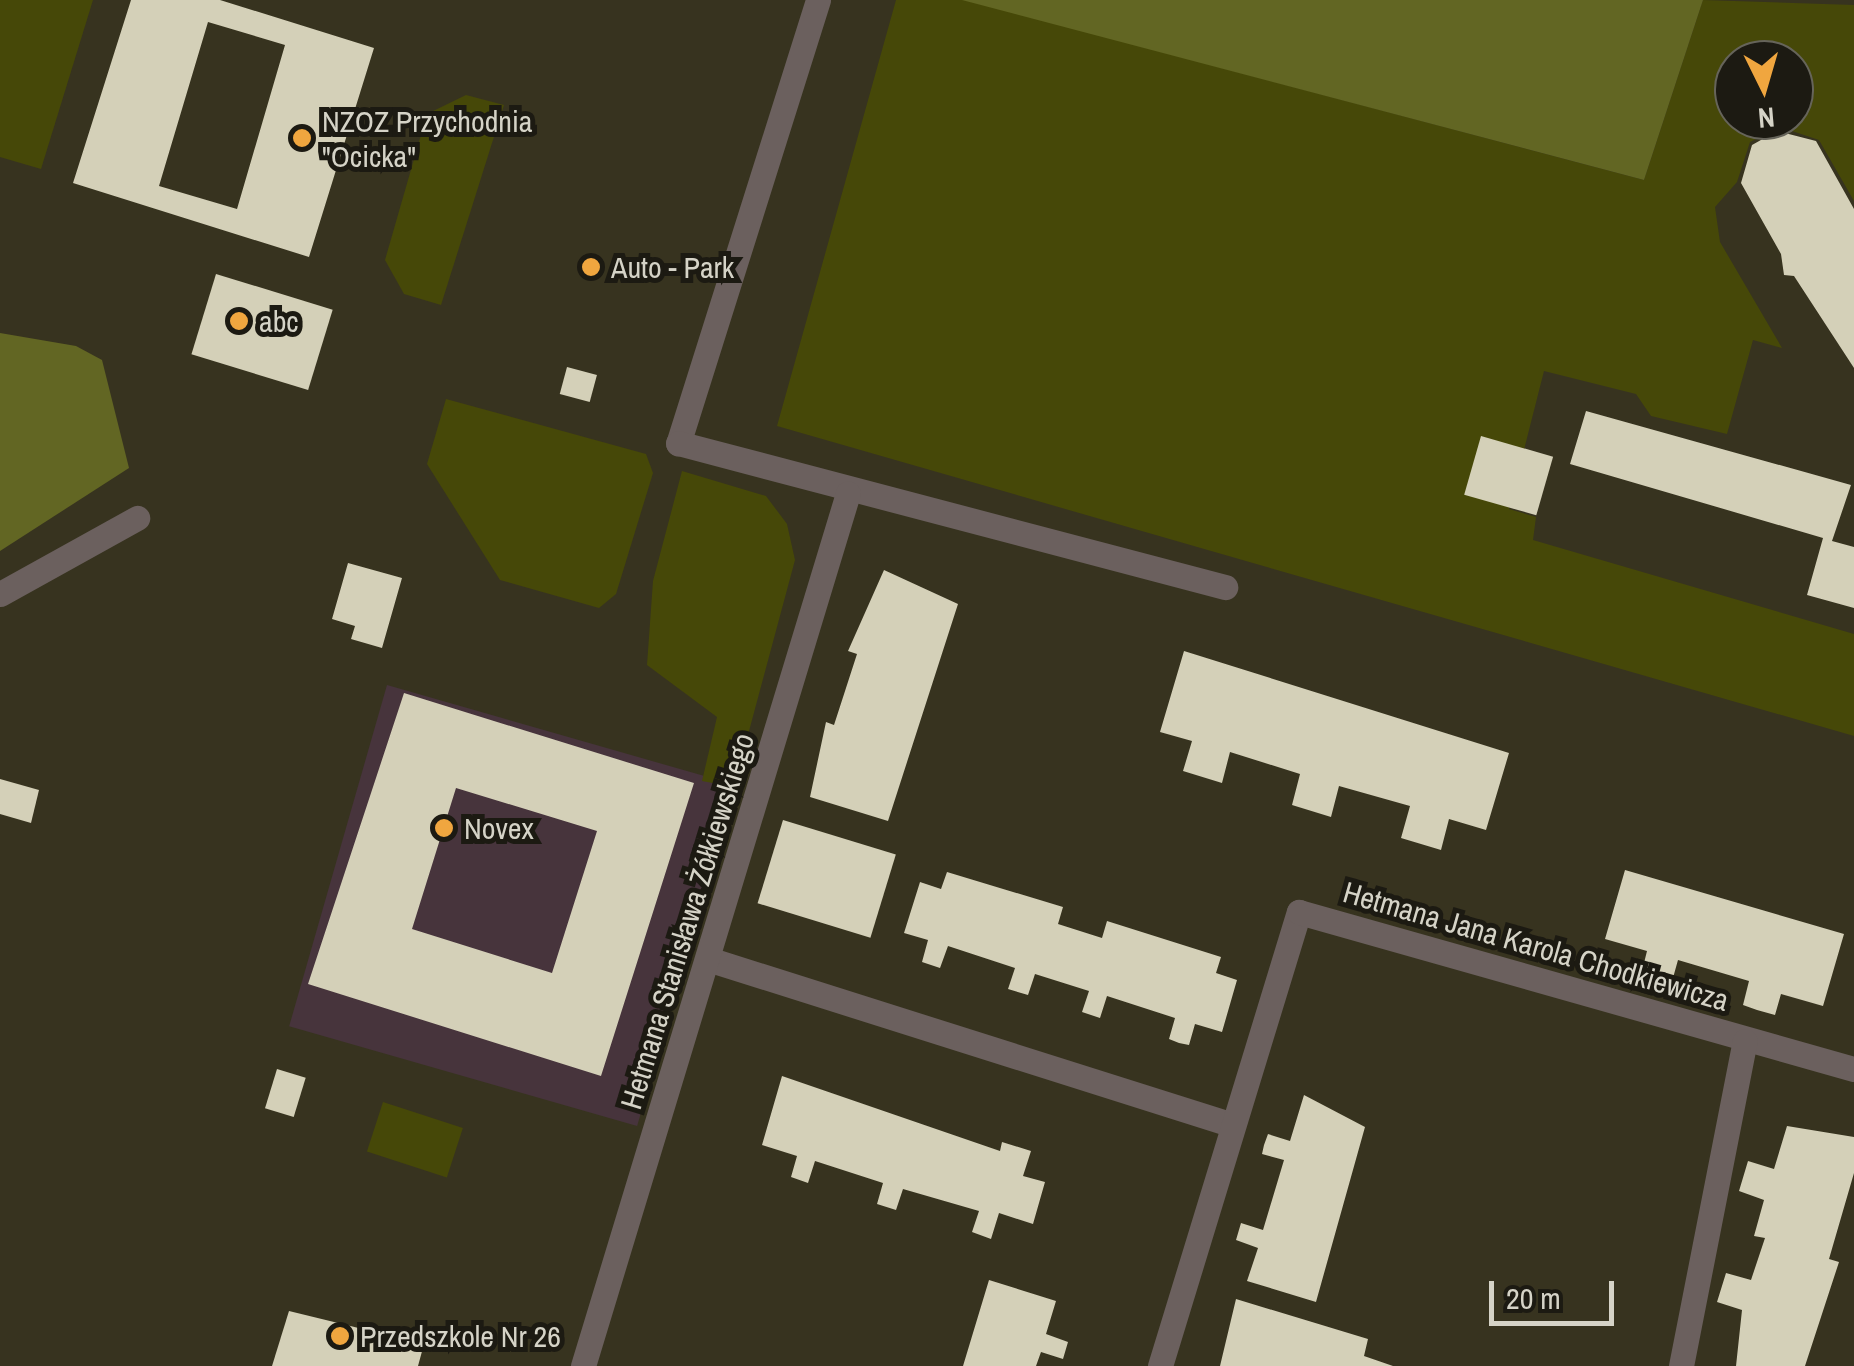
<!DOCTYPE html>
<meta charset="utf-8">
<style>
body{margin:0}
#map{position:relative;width:1854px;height:1366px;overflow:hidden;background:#37331f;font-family:"Archivo Narrow",sans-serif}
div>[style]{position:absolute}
.commercial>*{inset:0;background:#47343c;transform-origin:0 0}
.green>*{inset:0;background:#464808;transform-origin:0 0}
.forest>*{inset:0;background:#626623}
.building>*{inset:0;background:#d4d0b8;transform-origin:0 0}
.minor>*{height:25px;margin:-12.5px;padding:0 12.5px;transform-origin:12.5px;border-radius:12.5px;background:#6b605e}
.dots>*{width:28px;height:28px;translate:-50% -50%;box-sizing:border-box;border:5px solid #1c1a12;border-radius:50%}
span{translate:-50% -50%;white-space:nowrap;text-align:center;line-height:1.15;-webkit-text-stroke:10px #1c1a12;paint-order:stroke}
.poi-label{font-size:30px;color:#d5d3c7}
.left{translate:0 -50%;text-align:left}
.street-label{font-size:30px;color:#d5d3c7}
.north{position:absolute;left:1714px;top:40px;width:100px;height:100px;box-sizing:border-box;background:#1c1a12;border:2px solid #66645a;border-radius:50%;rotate:175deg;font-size:28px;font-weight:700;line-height:40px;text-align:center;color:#d5d3c7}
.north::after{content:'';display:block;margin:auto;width:35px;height:45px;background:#f0a63f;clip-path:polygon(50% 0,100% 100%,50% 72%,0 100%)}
.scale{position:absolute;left:1489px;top:1281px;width:125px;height:45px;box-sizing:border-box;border:5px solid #d5d3c7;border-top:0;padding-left:12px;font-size:30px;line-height:35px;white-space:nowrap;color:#d5d3c7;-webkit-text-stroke:8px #1c1a12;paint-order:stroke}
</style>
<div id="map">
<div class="commercial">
<i style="left:387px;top:685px;width:362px;height:355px;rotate:16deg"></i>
</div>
<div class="green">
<i style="clip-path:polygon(0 0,93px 0,41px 169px,0 157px)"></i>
<i style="clip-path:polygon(evenodd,896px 0,966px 0,1644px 180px,1703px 0,1854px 5px,1854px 201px,1819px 140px,1780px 127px,1750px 142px,1737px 182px,1715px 207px,1720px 242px,1782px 348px,1753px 340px,1727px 434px,1651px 416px,1636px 394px,1544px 371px,1509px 509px,1536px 517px,1533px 540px,1854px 634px,1854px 736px,777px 426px,896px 0,1734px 60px,1794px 60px,1794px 120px,1734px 120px,1734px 60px)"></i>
<i style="clip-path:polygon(466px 95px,504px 105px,441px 305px,404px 294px,385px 260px,427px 114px)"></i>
<i style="clip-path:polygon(446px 399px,646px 454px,653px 473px,616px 594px,599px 608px,500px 580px,427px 464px)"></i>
<i style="clip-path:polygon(682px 471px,766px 496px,787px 524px,795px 560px,734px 787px,702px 781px,717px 717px,647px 665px,653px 581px)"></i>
<i style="left:383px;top:1102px;width:84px;height:52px;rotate:18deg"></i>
</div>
<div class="forest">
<i style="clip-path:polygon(962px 0,1703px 0,1644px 180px)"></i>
<i style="clip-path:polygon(0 333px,76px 346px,102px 360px,129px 468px,0 551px)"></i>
</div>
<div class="building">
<i style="clip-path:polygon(evenodd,131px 0,220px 0,374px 48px,309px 257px,73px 183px,131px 0,208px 22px,285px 45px,237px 209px,159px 186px,208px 22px)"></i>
<i style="clip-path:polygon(1777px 131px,1816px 141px,1854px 209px,1854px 368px,1794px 276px,1784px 275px,1781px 254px,1741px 183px,1752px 145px)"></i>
<i style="left:216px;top:274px;width:122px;height:84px;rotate:17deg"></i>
<i style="left:567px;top:367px;width:31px;height:28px;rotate:15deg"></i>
<i style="clip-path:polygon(1586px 411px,1851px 485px,1832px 541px,1854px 547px,1854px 608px,1807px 595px,1823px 538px,1570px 464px)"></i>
<i style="left:1481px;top:436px;width:75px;height:61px;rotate:16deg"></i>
<i style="clip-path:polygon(348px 563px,402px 578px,382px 648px,351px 639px,355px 626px,332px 619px)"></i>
<i style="clip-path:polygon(884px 570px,958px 604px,888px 821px,810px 797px,826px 722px,834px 725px,857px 654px,848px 651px)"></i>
<i style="clip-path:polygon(1184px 651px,1509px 753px,1486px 830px,1449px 819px,1441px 850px,1401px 838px,1410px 806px,1339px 786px,1331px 817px,1292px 805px,1300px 774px,1230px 752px,1222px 783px,1183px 771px,1192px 741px,1160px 732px)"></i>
<i style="clip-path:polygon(evenodd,404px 693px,694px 783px,601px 1076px,308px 984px,404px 693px,456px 788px,597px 831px,552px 973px,412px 929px,456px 788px)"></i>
<i style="clip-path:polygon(0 779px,39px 790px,31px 823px,0 814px)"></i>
<i style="left:783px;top:820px;width:118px;height:87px;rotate:17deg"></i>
<i style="clip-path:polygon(1625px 870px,1844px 934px,1823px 1006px,1781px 994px,1775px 1015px,1757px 1010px,1743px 1005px,1749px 981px,1678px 960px,1671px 985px,1641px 975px,1647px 951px,1605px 939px)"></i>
<i style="clip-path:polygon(947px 872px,1063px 907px,1058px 924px,1102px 938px,1107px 921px,1221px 957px,1216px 973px,1237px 980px,1222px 1032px,1195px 1024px,1189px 1045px,1179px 1043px,1169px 1039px,1175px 1018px,1107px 996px,1100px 1018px,1082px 1012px,1089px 991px,1035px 974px,1028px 995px,1008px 989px,1015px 968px,948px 946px,940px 968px,922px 962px,928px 940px,904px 933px,920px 882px,941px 889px)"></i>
<i style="left:277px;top:1069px;width:30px;height:41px;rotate:17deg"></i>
<i style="clip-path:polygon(782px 1076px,1000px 1151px,1002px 1142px,1031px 1151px,1023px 1176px,1045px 1182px,1033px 1224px,999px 1213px,991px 1239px,972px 1232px,979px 1211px,903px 1189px,896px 1210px,877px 1204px,883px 1183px,815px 1161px,808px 1183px,791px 1177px,797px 1156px,762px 1145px)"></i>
<i style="clip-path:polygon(1304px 1095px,1365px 1127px,1316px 1302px,1247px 1281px,1258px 1248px,1236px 1240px,1241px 1223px,1263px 1230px,1284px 1160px,1262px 1154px,1264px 1145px,1268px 1134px,1290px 1141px)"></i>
<i style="clip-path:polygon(1787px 1126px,1854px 1137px,1854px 1173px,1829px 1259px,1839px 1262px,1805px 1366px,1736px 1366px,1742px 1310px,1717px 1302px,1726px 1273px,1751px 1280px,1765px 1238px,1754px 1236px,1764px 1200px,1739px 1191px,1748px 1161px,1774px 1169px)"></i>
<i style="clip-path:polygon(989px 1280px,1056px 1301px,1046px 1334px,1068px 1342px,1063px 1359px,1041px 1352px,1036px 1366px,963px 1366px)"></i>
<i style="clip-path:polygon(1236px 1299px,1368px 1339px,1364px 1356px,1393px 1366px,1220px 1366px)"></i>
<i style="clip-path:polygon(289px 1311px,424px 1344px,418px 1366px,272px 1366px)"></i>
</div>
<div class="minor">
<i style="left:818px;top:0;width:465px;rotate:107.5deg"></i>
<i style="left:678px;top:443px;width:566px;rotate:14.75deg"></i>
<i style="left:0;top:594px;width:157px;rotate:-29deg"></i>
<i style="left:711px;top:960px;width:547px;rotate:17.54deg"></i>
<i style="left:583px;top:1366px;width:912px;rotate:-73.11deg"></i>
<i style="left:1160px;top:1366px;width:475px;rotate:-73deg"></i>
<i style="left:1299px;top:912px;width:577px;rotate:15.8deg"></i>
<i style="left:1681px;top:1366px;width:331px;rotate:-78.9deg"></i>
</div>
<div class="dots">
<i style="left:302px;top:138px;background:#f0a63f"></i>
<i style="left:591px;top:267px;background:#f0a63f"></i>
<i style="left:239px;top:321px;background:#f0a63f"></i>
<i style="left:444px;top:828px;background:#f0a63f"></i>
<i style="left:340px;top:1336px;background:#f0a63f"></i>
</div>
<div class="poi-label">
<span class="left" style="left:322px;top:138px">NZOZ Przychodnia<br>"Ocicka"</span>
<span class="left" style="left:611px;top:267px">Auto - Park</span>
<span class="left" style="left:259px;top:321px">abc</span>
<span class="left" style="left:464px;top:828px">Novex</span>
<span class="left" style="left:360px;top:1336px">Przedszkole Nr 26</span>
</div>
<div class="street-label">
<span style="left:687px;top:921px;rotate:-73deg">Hetmana Stanisława Żółkiewskiego</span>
<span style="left:1536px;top:946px;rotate:16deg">Hetmana Jana Karola Chodkiewicza</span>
</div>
<div class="north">N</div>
<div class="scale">20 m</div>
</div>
